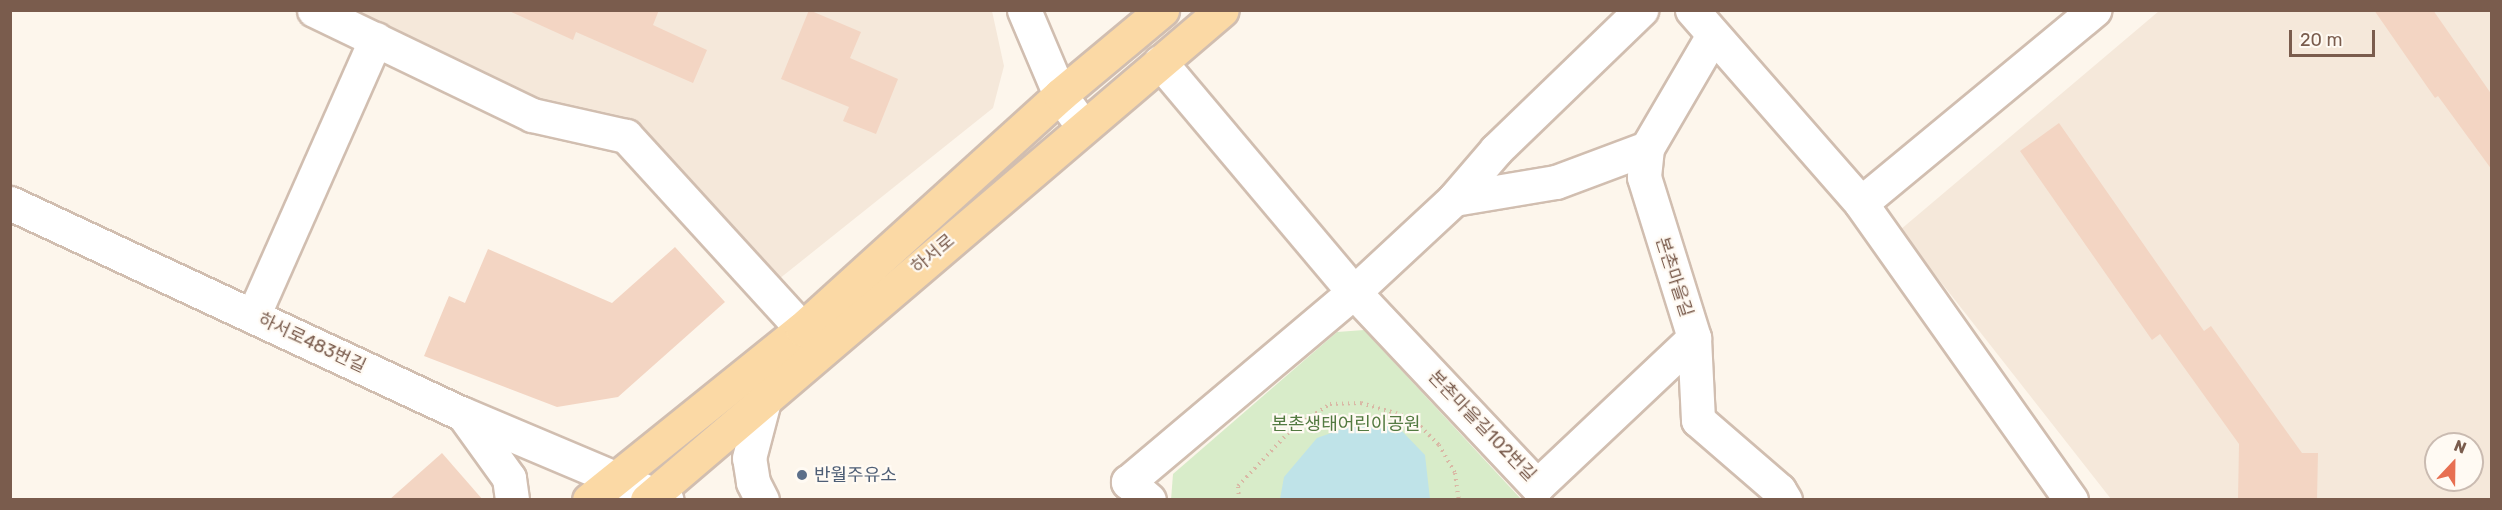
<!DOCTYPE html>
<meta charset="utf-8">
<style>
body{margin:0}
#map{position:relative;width:2502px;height:510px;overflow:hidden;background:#fdf6ec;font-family:Rubik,"Noto Sans KR",sans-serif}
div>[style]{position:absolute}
.residential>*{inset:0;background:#f5e8da}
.green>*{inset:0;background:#d8ecc9}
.water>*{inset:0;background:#bfe3e8}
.building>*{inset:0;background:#f3d5c3}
.path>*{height:4px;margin-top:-2px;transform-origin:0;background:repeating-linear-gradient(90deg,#d9b8a5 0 1.5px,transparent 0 6px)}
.roads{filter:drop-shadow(2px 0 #d1beb0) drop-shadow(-2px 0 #d1beb0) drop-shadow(0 2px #d1beb0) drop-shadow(0 -2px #d1beb0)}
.minor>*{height:33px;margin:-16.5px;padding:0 16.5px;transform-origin:16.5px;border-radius:16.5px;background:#fff}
.major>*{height:33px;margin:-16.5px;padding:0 16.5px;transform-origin:16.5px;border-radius:16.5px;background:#fbd9a5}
.dots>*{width:16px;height:16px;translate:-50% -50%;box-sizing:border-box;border:3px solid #fffaf3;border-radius:50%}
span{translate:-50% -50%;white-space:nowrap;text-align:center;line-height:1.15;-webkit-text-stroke:4.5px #fffaf3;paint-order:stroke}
.street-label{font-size:18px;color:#7a5c4d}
.park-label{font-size:18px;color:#537a41}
.service-label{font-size:18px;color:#4e5e75}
.left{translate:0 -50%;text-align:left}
.frame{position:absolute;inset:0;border:12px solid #7a5c4d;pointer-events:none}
.north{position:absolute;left:2424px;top:432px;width:60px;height:60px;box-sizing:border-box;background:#fffaf3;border:2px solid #cabbb1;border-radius:50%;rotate:22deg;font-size:16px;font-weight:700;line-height:24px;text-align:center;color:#7a5c4d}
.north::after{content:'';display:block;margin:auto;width:21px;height:27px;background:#e76f51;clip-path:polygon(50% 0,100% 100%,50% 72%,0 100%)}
.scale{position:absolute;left:2289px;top:30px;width:86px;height:27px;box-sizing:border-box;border:3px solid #7a5c4d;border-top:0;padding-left:8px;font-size:18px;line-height:21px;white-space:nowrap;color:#7a5c4d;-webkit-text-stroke:4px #fffaf3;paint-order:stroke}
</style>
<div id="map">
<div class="residential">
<i style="clip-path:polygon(352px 11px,992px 11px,1004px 66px,993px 108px,779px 279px,634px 123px,541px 101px)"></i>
<i style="clip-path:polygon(evenodd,2159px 11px,2491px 11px,2491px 499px,2111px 499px,1900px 230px,2159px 11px,2436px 444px,2472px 444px,2472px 480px,2436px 480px,2436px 444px)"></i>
</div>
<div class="green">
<i style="clip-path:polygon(1364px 330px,1521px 499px,1171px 500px,1173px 474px,1337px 332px)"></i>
</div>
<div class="water">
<i style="clip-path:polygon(1365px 421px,1397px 426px,1425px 455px,1430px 499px,1280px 499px,1284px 477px,1317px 438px)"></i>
</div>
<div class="building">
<i style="clip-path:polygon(507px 10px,659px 10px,653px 25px,707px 50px,693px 83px,576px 32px,573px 40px)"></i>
<i style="clip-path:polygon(809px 10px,861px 32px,850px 58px,898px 79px,876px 134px,843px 121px,849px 107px,781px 79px)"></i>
<i style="clip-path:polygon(2374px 10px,2433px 10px,2492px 95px,2492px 170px,2438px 96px,2435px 98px)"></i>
<i style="clip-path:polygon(2059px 123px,2204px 331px,2211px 326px,2302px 453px,2318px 453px,2317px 500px,2238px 500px,2239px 444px,2160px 334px,2152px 340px,2020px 151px)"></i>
<i style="clip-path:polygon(675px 247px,725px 302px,618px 397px,557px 407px,424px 356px,449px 296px,465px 303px,488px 249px,612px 303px)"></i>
<i style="clip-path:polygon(442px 453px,483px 500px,389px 500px)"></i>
</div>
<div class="path">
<i style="left:1239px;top:500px;width:14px;rotate:-94deg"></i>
<i style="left:1238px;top:486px;width:77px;rotate:-46.6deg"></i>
<i style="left:1291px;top:430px;width:47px;rotate:-33.7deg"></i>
<i style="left:1330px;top:404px;width:31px;rotate:-2deg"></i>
<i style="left:1361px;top:403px;width:53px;rotate:16.4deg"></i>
<i style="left:1412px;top:418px;width:38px;rotate:45deg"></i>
<i style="left:1439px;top:445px;width:32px;rotate:60deg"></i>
<i style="left:1455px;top:473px;width:27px;rotate:82deg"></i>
</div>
<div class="roads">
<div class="minor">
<i style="left:314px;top:10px;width:242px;rotate:25.7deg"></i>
<i style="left:532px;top:115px;width:96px;rotate:12.6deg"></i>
<i style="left:626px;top:136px;width:261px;rotate:47.6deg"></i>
<i style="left:1024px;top:10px;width:92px;rotate:67deg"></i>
<i style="left:1060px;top:95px;width:39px;rotate:54deg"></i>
<i style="left:1692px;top:10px;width:257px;rotate:48.8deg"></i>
<i style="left:1713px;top:35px;width:131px;rotate:120.3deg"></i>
<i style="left:1647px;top:148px;width:29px;rotate:96deg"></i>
<i style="left:1644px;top:177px;width:169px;rotate:72.7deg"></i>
<i style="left:1694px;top:338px;width:82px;rotate:87.2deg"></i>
<i style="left:1698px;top:420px;width:107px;rotate:40.8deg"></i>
<i style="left:1779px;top:490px;width:12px;rotate:59deg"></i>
<i style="left:1160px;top:62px;width:301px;rotate:49.9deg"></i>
<i style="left:1354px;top:292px;width:267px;rotate:46.7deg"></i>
<i style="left:1537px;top:486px;width:216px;rotate:-43.3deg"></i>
<i style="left:1454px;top:199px;width:103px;rotate:-9.5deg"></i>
<i style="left:1556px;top:182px;width:97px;rotate:-20.5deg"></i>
<i style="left:10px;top:203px;width:500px;rotate:25deg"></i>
<i style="left:463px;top:414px;width:221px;rotate:22.9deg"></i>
<i style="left:253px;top:316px;width:303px;rotate:-66.1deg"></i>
<i style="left:463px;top:414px;width:79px;rotate:54.3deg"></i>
<i style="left:509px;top:478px;width:22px;rotate:82deg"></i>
<i style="left:762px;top:500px;width:20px;rotate:-117deg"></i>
<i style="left:753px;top:482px;width:24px;rotate:-99deg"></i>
<i style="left:749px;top:458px;width:63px;rotate:-75.3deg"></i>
<i style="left:1149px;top:500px;width:28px;rotate:-139deg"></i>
<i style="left:1128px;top:482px;width:295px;rotate:-40.1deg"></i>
<i style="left:1354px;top:292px;width:137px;rotate:-42.9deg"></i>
<i style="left:1454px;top:199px;width:65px;rotate:-49.4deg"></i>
<i style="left:1496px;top:150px;width:202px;rotate:-44deg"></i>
<i style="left:2071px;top:500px;width:364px;rotate:-125.3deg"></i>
<i style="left:1861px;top:203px;width:303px;rotate:-39.6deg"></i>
</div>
<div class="major">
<i style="left:589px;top:500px;width:273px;rotate:-38.8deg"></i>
<i style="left:802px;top:329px;width:348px;rotate:-42.2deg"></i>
<i style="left:1060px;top:95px;width:133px;rotate:-39.8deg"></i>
<i style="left:647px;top:500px;width:755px;rotate:-40.44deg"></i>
</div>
</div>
<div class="dots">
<i style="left:802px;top:475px;background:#5c6f8a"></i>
</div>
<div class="street-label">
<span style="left:933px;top:254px;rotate:-40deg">하서로</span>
<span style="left:1674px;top:277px;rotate:72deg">본촌마을길</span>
<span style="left:312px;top:343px;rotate:25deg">하서로483번길</span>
<span style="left:1482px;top:426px;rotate:46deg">본촌마을길102번길</span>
</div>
<div class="park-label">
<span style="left:1346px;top:424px">본촌생태어린이공원</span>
</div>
<div class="service-label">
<span class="left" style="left:814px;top:475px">반월주유소</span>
</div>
<div class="frame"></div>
<div class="north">N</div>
<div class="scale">20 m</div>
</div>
